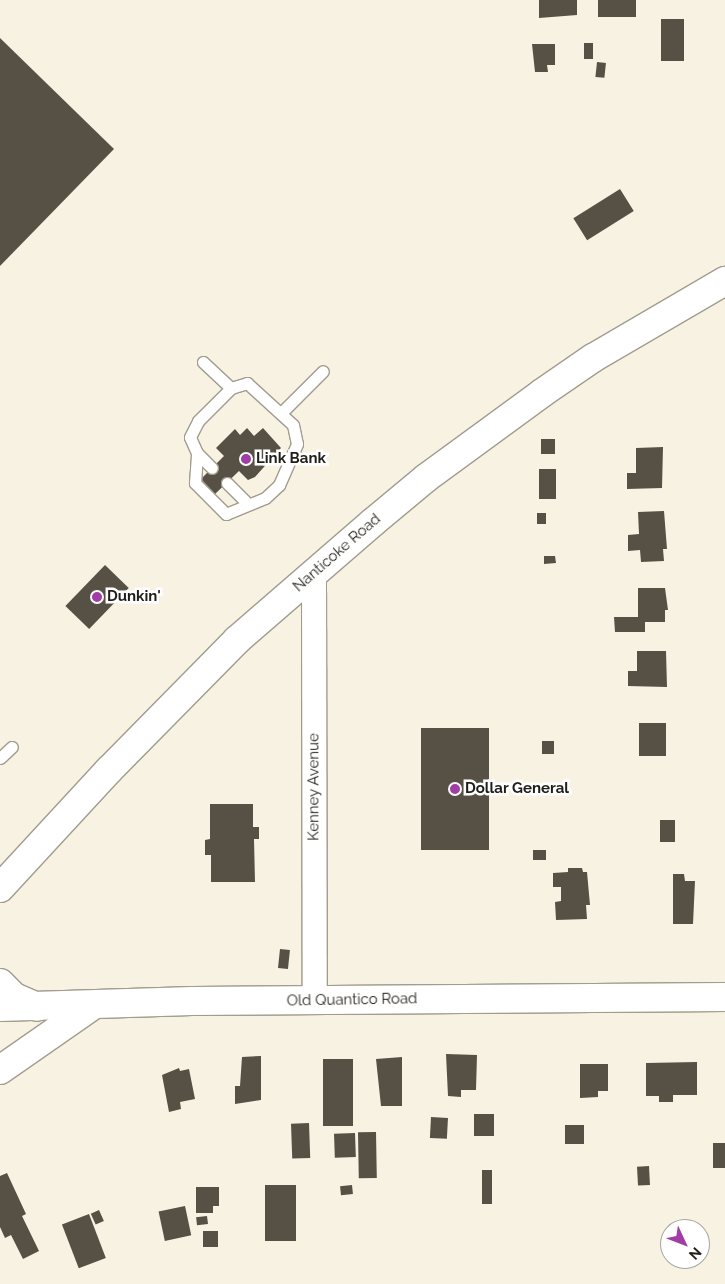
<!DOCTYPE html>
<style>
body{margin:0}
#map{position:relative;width:725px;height:1284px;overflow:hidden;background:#f8f2e3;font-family:Raleway,sans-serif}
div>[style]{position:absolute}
.building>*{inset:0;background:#565144;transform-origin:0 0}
.roads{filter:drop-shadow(1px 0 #a19c8e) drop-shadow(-1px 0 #a19c8e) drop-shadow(0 1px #a19c8e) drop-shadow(0 -1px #a19c8e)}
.service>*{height:11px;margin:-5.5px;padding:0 5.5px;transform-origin:5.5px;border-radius:5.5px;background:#fff}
.minor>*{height:24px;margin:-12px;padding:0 12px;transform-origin:12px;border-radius:12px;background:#fff}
.tertiary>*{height:28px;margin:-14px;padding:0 14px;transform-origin:14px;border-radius:14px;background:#fff}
.secondary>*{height:28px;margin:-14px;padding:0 14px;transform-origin:14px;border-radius:14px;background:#fff}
.dots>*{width:14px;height:14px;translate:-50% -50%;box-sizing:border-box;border:2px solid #fff;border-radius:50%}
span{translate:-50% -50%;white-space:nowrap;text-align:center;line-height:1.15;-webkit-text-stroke:5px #fff;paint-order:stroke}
.poi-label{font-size:15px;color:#201e18;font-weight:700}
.left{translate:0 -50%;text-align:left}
.street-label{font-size:15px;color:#201e18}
.north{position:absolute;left:660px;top:1219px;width:50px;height:50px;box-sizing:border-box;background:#fff;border:1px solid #a6a5a3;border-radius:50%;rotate:133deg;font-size:14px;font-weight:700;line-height:20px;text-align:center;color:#201e18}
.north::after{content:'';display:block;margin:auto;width:18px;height:22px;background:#a03ea5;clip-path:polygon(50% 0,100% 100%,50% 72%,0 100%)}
</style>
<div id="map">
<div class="building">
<i style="clip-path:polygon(539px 0,577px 0,577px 15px,539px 18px)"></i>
<i style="left:598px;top:0;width:38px;height:17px"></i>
<i style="left:684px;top:19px;width:42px;height:23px;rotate:90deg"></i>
<i style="clip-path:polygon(0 38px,114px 149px,0 266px)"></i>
<i style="left:584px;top:43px;width:9px;height:16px"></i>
<i style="clip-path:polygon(532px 44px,555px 44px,555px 65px,547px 65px,548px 72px,535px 72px)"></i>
<i style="left:597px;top:62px;width:9px;height:15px;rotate:6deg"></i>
<i style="left:620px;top:189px;width:26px;height:55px;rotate:58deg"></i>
<i style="clip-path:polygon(247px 428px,254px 436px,263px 428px,281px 448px,255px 477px,248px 480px,239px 471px,215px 494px,201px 479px,224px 456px,216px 448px,235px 429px,240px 435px)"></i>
<i style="left:541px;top:439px;width:14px;height:15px"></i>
<i style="clip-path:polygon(663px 447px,662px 488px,627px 489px,627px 473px,636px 473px,636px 448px)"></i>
<i style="left:539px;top:469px;width:17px;height:30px"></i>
<i style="clip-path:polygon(664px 511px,667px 549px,663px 549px,664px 561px,641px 562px,640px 550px,628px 551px,628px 535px,639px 534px,638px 512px)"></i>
<i style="left:537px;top:513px;width:9px;height:11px"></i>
<i style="clip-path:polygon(544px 556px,555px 556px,556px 563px,544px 564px)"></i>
<i style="left:105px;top:565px;width:33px;height:57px;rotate:44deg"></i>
<i style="clip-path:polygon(638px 588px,665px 588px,668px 610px,665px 610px,665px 622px,645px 622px,645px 632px,615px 632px,614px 617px,638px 617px)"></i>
<i style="clip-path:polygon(637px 651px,666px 651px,667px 687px,628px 686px,628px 671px,637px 671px)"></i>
<i style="left:639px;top:723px;width:27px;height:33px"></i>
<i style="left:489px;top:728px;width:122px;height:68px;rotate:90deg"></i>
<i style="left:542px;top:741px;width:12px;height:13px"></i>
<i style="clip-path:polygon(210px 804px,253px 804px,253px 827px,259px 827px,259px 839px,254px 839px,255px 882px,211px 882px,211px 855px,205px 855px,205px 840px,210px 839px)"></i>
<i style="left:660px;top:820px;width:15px;height:22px"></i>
<i style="left:533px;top:850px;width:13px;height:10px"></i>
<i style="clip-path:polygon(568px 868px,582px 868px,583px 872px,587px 872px,590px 905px,586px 905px,587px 919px,556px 920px,555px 902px,561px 901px,561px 887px,553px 887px,553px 873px,568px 872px)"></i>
<i style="clip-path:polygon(673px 874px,684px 874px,685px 881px,695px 881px,693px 924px,673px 924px)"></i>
<i style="left:280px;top:949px;width:10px;height:19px;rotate:6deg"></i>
<i style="clip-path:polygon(446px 1054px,477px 1055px,476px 1090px,461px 1090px,461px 1097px,448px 1096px)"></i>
<i style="clip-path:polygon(261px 1056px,261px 1100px,235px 1104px,235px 1086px,240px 1086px,242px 1057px)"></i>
<i style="clip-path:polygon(402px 1057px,402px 1106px,381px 1106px,376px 1059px)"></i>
<i style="left:323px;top:1059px;width:30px;height:67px"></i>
<i style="clip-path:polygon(697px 1062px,697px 1095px,673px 1095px,673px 1102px,659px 1102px,659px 1096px,646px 1096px,646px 1063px)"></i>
<i style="clip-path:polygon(580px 1064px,608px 1064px,608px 1091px,598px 1091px,598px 1097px,580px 1098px)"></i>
<i style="clip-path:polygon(179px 1068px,180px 1071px,189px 1069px,195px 1099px,180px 1102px,181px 1109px,169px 1112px,162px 1075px)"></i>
<i style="left:494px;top:1114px;width:22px;height:20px;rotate:90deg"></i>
<i style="left:431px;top:1117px;width:17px;height:21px;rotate:3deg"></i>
<i style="left:309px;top:1123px;width:35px;height:18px;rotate:88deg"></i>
<i style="left:565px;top:1125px;width:19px;height:19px"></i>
<i style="left:376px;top:1132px;width:46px;height:18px;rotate:89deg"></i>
<i style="left:355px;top:1133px;width:24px;height:21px;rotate:88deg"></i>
<i style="left:725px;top:1143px;width:25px;height:12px;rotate:90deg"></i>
<i style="left:649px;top:1166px;width:19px;height:12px;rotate:87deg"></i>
<i style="left:482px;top:1170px;width:10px;height:34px"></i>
<i style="clip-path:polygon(7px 1173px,26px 1214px,22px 1216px,39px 1251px,23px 1259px,11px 1235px,5px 1238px,0 1227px,0 1176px)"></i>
<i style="left:265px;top:1185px;width:31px;height:56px"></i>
<i style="left:352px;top:1185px;width:9px;height:12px;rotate:84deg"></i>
<i style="clip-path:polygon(196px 1187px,219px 1187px,219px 1206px,213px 1206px,213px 1213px,196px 1213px)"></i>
<i style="left:185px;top:1206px;width:30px;height:27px;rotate:78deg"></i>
<i style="left:99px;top:1210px;width:12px;height:9px;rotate:66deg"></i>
<i style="left:89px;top:1214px;width:47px;height:29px;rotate:69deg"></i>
<i style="left:207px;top:1216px;width:8px;height:11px;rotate:83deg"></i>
<i style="left:203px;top:1231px;width:15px;height:16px"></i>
</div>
<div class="roads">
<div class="service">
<i style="left:203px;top:362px;width:38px;rotate:43deg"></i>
<i style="left:247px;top:383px;width:62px;rotate:42.4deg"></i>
<i style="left:293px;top:425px;width:19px;rotate:78deg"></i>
<i style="left:297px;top:444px;width:45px;rotate:113.7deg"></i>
<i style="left:279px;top:485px;width:19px;rotate:137deg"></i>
<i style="left:265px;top:498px;width:42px;rotate:157.7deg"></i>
<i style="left:226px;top:514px;width:44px;rotate:-135deg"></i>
<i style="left:195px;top:483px;width:30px;rotate:-86deg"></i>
<i style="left:197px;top:453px;width:17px;rotate:-114deg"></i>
<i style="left:190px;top:437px;width:18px;rotate:-63deg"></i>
<i style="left:198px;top:421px;width:47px;rotate:-45deg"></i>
<i style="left:231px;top:388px;width:17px;rotate:-17deg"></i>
<i style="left:281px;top:413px;width:59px;rotate:-45deg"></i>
<i style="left:197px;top:453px;width:21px;rotate:45deg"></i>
<i style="left:227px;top:483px;width:30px;rotate:45deg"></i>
<i style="left:0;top:758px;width:16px;rotate:-43deg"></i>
</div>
<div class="minor">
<i style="left:314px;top:573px;width:427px;rotate:89.9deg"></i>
</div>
<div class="tertiary">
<i style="left:0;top:1007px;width:192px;rotate:-1.8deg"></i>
<i style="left:192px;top:1001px;width:533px;rotate:-0.43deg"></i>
<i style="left:0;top:1070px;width:112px;rotate:-34.8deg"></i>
</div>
<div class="secondary">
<i style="left:0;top:888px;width:161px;rotate:-47.3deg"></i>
<i style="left:109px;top:770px;width:182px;rotate:-45.4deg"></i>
<i style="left:237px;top:640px;width:179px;rotate:-40.9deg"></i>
<i style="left:372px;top:523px;width:70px;rotate:-39.8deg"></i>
<i style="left:426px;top:478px;width:144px;rotate:-36.2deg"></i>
<i style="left:542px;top:393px;width:62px;rotate:-34.5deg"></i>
<i style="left:593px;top:358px;width:153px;rotate:-30.3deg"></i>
<i style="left:0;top:983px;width:20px;rotate:45deg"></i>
<i style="left:14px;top:997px;width:25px;rotate:23deg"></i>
</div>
</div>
<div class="dots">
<i style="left:246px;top:459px;background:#a03ea5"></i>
<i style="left:97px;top:597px;background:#a03ea5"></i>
<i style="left:455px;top:789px;background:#a03ea5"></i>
</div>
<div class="poi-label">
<span class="left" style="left:256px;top:459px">Link Bank</span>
<span class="left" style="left:107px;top:597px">Dunkin'</span>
<span class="left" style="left:465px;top:789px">Dollar General</span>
</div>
<div class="street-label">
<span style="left:337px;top:553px;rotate:-41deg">Nanticoke Road</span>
<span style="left:314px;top:787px;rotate:-90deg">Kenney Avenue</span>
<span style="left:352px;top:1000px;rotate:-1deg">Old Quantico Road</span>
</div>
<div class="north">N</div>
</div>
